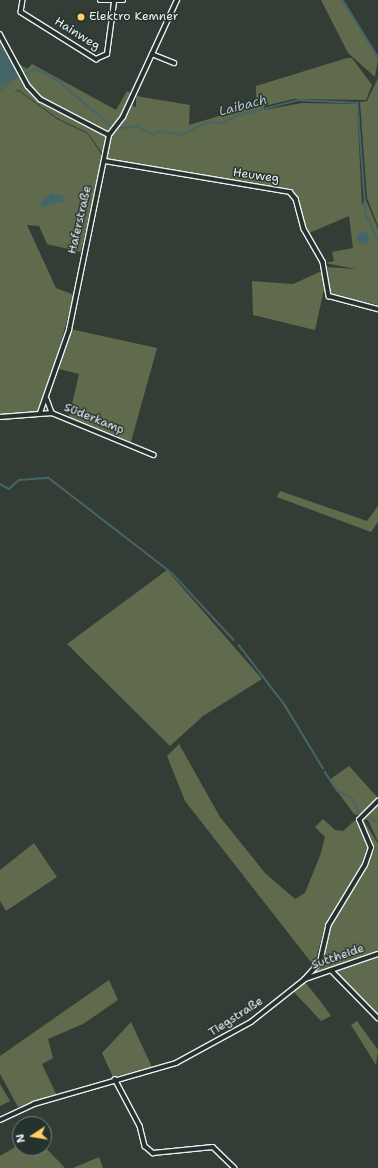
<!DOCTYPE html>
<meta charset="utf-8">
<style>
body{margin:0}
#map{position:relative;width:378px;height:1168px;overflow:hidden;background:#343d35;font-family:"Shantell Sans",sans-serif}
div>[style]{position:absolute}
.green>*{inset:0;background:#5f6b4c}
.water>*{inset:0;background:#44666a}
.round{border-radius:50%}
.stream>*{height:1.5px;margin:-0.75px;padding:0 0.75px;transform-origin:0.75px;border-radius:0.75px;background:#44666a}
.roads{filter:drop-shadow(1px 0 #e8f1f8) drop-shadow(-1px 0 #e8f1f8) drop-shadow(0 1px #e8f1f8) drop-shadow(0 -1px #e8f1f8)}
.street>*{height:3.5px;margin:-1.75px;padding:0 1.75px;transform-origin:1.75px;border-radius:1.75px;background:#26332d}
.dots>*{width:11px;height:11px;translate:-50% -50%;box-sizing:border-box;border:2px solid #26332d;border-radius:50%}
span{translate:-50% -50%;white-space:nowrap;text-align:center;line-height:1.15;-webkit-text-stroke:3px #26332d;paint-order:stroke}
.poi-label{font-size:12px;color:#e8f1f8}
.left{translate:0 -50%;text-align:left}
.street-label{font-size:12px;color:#e8f1f8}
.water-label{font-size:13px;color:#afc0c6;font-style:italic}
.north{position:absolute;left:12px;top:1116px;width:40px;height:40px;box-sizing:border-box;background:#26332d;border:1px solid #747f7e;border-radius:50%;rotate:258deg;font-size:11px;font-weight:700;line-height:16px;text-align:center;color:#e8f1f8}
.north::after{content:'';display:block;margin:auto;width:14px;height:18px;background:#ffd166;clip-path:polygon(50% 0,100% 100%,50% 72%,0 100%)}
</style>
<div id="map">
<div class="green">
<i style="clip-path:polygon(321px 0,342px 0,378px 59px,375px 77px,348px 53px)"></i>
<i style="clip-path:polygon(0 37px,15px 61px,27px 69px,32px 64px,116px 110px,127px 91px,132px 94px,122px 116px,107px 131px,104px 156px,88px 133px,57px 118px,19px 90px,13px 92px,19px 91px,57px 119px,88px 134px,103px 157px,81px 252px,47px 244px,39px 226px,27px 225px,56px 288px,74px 295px,45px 400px,37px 411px,12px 416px,0 415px,0 85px,17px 76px,0 50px)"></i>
<i style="clip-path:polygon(347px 58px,352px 58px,372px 85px,366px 100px,294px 99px,264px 106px,264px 110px,302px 103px,357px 104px,362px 206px,365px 198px,378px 229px,378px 305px,334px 295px,330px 291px,327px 267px,356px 269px,325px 263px,334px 261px,332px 252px,353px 248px,349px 216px,309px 233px,291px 189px,115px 164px,107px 157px,113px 130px,125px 119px,132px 105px,136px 107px,136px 96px,190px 105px,189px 125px,256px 105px,256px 86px)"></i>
<i style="clip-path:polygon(378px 78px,378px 226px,367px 198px,360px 102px,367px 101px)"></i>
<i style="clip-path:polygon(324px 270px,325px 285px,315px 330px,253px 315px,252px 281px,293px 284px)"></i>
<i style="clip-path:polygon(70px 329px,157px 348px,131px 442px,69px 417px,79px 374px,59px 369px)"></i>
<i style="clip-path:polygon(280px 491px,367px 521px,378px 506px,378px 522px,371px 532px,277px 497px)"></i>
<i style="clip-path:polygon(167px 570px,262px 679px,203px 716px,170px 746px,67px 644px)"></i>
<i style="clip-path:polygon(179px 744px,220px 817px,265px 873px,295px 899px,305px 893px,321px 853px,325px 837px,315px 827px,323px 819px,335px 830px,343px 831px,355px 820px,370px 847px,364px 865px,323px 933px,314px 966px,185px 801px,167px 756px)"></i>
<i style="clip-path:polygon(349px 766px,378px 798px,359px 815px,354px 814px,329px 780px)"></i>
<i style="clip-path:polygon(378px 804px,378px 842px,368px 820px,363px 819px,378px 844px,378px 1014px,335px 970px,311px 975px,324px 952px,326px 933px,375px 849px,362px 825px,362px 818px)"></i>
<i style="clip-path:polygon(34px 843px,57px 877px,6px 911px,0 901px,0 870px)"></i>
<i style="clip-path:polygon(109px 980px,118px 1000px,83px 1024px,48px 1039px,53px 1058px,42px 1064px,57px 1096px,18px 1107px,0 1074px,0 1056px)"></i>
<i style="clip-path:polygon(305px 982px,321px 1002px,331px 1016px,321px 1021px,294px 992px)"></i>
<i style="clip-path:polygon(357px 1021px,378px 1050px,376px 1065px,351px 1025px)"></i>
<i style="clip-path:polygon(131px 1022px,152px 1067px,113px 1077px,102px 1053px)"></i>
<i style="clip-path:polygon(0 1084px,10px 1101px,0 1106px)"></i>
<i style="clip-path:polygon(20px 1144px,20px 1148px,44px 1146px,65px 1168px,0 1168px,0 1156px)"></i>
<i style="clip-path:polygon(99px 1157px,103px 1168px,73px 1168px)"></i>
</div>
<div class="water">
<i style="clip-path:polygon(0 50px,17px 76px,0 85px)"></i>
<i style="clip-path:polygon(52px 193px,63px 196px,64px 201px,41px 207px,41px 202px)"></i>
<i class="round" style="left:357px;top:232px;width:12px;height:12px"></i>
</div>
<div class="stream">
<i style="left:343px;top:0;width:67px;rotate:58.4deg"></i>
<i style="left:0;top:45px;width:37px;rotate:59deg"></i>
<i style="left:0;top:90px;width:15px;rotate:-42deg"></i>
<i style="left:11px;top:80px;width:27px;rotate:-24deg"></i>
<i style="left:36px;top:69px;width:22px;rotate:27deg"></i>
<i style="left:56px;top:79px;width:77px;rotate:40.3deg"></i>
<i style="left:115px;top:129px;width:22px;rotate:-8deg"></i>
<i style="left:137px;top:126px;width:18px;rotate:29deg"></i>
<i style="left:153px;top:135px;width:9px;rotate:-27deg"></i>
<i style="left:161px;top:131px;width:21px;rotate:11deg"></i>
<i style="left:182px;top:135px;width:28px;rotate:-27deg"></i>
<i style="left:207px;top:122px;width:16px;rotate:4deg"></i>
<i style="left:223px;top:123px;width:18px;rotate:-27deg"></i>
<i style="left:239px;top:115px;width:62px;rotate:-14deg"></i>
<i style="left:299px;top:100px;width:59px;rotate:2.9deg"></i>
<i style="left:358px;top:103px;width:110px;rotate:85.8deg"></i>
<i style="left:366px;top:213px;width:30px;rotate:67deg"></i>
<i style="left:0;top:484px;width:10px;rotate:29deg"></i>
<i style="left:9px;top:489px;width:13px;rotate:-42deg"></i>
<i style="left:19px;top:480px;width:30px;rotate:-4deg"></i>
<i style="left:49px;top:478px;width:155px;rotate:37.7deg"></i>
<i style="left:172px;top:573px;width:91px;rotate:47.2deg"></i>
<i style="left:239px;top:645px;width:76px;rotate:52.5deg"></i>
<i style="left:285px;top:705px;width:74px;rotate:58.9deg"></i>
<i style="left:325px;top:772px;width:23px;rotate:56deg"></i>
<i style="left:338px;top:791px;width:16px;rotate:27deg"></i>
<i style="left:352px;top:798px;width:18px;rotate:63deg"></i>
<i style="left:365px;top:816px;width:14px;rotate:25deg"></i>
</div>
<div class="roads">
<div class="street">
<i style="left:23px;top:0;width:12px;rotate:99deg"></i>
<i style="left:21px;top:12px;width:89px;rotate:32.1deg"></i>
<i style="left:96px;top:59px;width:12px;rotate:-24deg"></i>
<i style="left:107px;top:54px;width:52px;rotate:-82.3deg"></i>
<i style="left:100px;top:0;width:23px"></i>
<i style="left:0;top:34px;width:59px;rotate:61.7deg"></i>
<i style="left:28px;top:86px;width:18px;rotate:47deg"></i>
<i style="left:40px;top:99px;width:78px;rotate:27.6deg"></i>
<i style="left:152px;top:54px;width:24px;rotate:22deg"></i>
<i style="left:105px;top:161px;width:188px;rotate:9.5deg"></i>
<i style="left:290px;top:192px;width:9px;rotate:49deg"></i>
<i style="left:296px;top:199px;width:31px;rotate:75deg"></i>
<i style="left:304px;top:229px;width:38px;rotate:60deg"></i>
<i style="left:323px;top:262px;width:35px;rotate:80deg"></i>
<i style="left:329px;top:296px;width:51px;rotate:14.9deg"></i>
<i style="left:47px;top:399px;width:15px;rotate:70deg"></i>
<i style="left:40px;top:413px;width:88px;rotate:-70.7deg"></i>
<i style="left:69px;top:330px;width:199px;rotate:-78.4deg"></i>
<i style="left:109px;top:135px;width:23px;rotate:-52deg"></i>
<i style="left:123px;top:117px;width:129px;rotate:-65.2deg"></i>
<i style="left:0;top:417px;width:52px;rotate:-4.4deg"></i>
<i style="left:52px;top:413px;width:110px;rotate:22.4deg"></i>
<i style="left:332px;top:971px;width:66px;rotate:45.6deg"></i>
<i style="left:305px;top:979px;width:77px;rotate:-18.9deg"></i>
<i style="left:115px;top:1079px;width:53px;rotate:62deg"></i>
<i style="left:140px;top:1126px;width:21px;rotate:76deg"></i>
<i style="left:145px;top:1146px;width:11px;rotate:41deg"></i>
<i style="left:153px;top:1153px;width:60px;rotate:-5.7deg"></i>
<i style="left:213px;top:1147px;width:30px;rotate:44deg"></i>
<i style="left:0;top:1120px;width:38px;rotate:-25deg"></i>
<i style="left:34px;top:1104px;width:148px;rotate:-16.1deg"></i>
<i style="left:176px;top:1063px;width:85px;rotate:-28.7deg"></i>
<i style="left:251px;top:1022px;width:68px;rotate:-38.4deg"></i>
<i style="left:304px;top:980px;width:24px;rotate:-48deg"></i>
<i style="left:320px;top:962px;width:37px;rotate:-77deg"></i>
<i style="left:328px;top:926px;width:71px;rotate:-58.8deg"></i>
<i style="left:365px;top:865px;width:18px;rotate:-71deg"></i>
<i style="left:371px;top:848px;width:30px;rotate:-113deg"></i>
<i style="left:359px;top:820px;width:27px;rotate:-45deg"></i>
</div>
</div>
<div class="dots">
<i style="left:81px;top:17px;background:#ffd166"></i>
</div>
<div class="poi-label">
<span class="left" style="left:89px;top:17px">Elektro Kemner</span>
</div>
<div class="street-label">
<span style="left:77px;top:34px;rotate:32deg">Hainweg</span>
<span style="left:256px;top:176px;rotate:8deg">Heuweg</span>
<span style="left:80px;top:220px;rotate:-77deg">Haferstraße</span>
<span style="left:94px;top:419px;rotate:22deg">Süderkamp</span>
<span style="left:338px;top:957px;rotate:-19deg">Suttheide</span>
<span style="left:236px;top:1017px;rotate:-33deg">Tiegstraße</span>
</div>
<div class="water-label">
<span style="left:243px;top:106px;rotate:-15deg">Laibach</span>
</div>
<div class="north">N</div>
</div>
